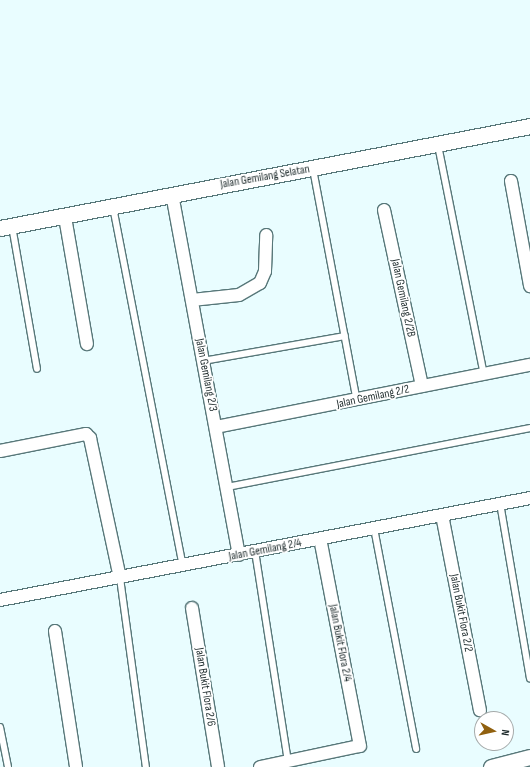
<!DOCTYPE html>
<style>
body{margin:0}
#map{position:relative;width:530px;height:767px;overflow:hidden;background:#e9fdff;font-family:"Sofia Sans Condensed",sans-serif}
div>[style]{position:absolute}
.roads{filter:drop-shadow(1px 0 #577779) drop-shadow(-1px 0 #577779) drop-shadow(0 1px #577779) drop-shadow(0 -1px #577779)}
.service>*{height:6px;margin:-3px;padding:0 3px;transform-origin:3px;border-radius:3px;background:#fff}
.minor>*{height:12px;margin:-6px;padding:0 6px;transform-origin:6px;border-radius:6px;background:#fff}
.tertiary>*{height:15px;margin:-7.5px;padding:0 7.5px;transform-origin:7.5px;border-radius:7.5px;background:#fff}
span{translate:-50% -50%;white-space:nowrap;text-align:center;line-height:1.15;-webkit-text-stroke:3.5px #fff;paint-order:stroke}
.street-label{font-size:12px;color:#1d2a2b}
.north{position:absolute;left:474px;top:711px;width:40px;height:40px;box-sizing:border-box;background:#fff;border:1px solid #a5aaaa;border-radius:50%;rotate:98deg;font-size:11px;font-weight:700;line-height:16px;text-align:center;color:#1d2a2b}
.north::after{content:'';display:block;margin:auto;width:14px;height:18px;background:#91610f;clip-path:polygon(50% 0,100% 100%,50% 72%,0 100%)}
</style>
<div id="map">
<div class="roads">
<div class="service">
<i style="left:438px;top:145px;width:235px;rotate:78.7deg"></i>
<i style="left:313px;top:169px;width:236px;rotate:79.3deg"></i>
<i style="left:113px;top:207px;width:366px;rotate:79deg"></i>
<i style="left:12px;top:226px;width:145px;rotate:80.1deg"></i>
<i style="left:203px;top:361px;width:144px;rotate:-10deg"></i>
<i style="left:227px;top:487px;width:309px;rotate:-11deg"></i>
<i style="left:500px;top:503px;width:178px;rotate:80.3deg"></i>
<i style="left:374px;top:528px;width:225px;rotate:79.2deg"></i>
<i style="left:255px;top:551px;width:213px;rotate:81.1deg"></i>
<i style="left:120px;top:578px;width:191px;rotate:82.2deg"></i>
<i style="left:0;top:727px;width:41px;rotate:78.7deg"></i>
</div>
<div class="minor">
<i style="left:511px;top:181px;width:107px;rotate:79.7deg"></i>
<i style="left:172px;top:194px;width:367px;rotate:79.5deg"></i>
<i style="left:384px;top:210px;width:180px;rotate:77.8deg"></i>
<i style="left:65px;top:217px;width:129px;rotate:80.2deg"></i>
<i style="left:192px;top:300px;width:47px;rotate:-6.1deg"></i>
<i style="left:239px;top:295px;width:24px;rotate:-30deg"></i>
<i style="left:260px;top:283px;width:13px;rotate:-67deg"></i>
<i style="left:265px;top:271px;width:36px;rotate:-88deg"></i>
<i style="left:216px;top:427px;width:320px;rotate:-11.2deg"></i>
<i style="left:0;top:451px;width:88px;rotate:-11.2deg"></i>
<i style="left:86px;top:434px;width:6px;rotate:45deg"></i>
<i style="left:90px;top:438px;width:143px;rotate:77.9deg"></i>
<i style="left:442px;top:515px;width:199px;rotate:79deg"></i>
<i style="left:0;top:600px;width:540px;rotate:-10.89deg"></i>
<i style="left:192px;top:608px;width:161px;rotate:80.7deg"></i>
<i style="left:55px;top:631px;width:138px;rotate:81.2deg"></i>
<i style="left:260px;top:767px;width:102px;rotate:-11.9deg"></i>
<i style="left:360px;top:746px;width:211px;rotate:-100.9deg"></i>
</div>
<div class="tertiary">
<i style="left:0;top:228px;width:540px;rotate:-10.89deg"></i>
<i style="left:491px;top:767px;width:40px;rotate:-14.4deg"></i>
</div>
</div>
<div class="street-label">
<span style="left:265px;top:177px;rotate:-10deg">Jalan Gemilang Selatan</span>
<span style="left:403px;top:298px;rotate:78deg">Jalan Gemilang 2/2B</span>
<span style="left:206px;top:375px;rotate:79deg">Jalan Gemilang 2/3</span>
<span style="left:373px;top:397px;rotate:-12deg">Jalan Gemilang 2/2</span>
<span style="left:265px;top:550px;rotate:-11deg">Jalan Gemilang 2/4</span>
<span style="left:461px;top:613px;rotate:79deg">Jalan Bukit Flora 2/2</span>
<span style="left:340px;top:643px;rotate:79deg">Jalan Bukit Flora 2/4</span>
<span style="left:205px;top:687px;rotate:81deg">Jalan Bukit Flora 2/6</span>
</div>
<div class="north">N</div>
</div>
